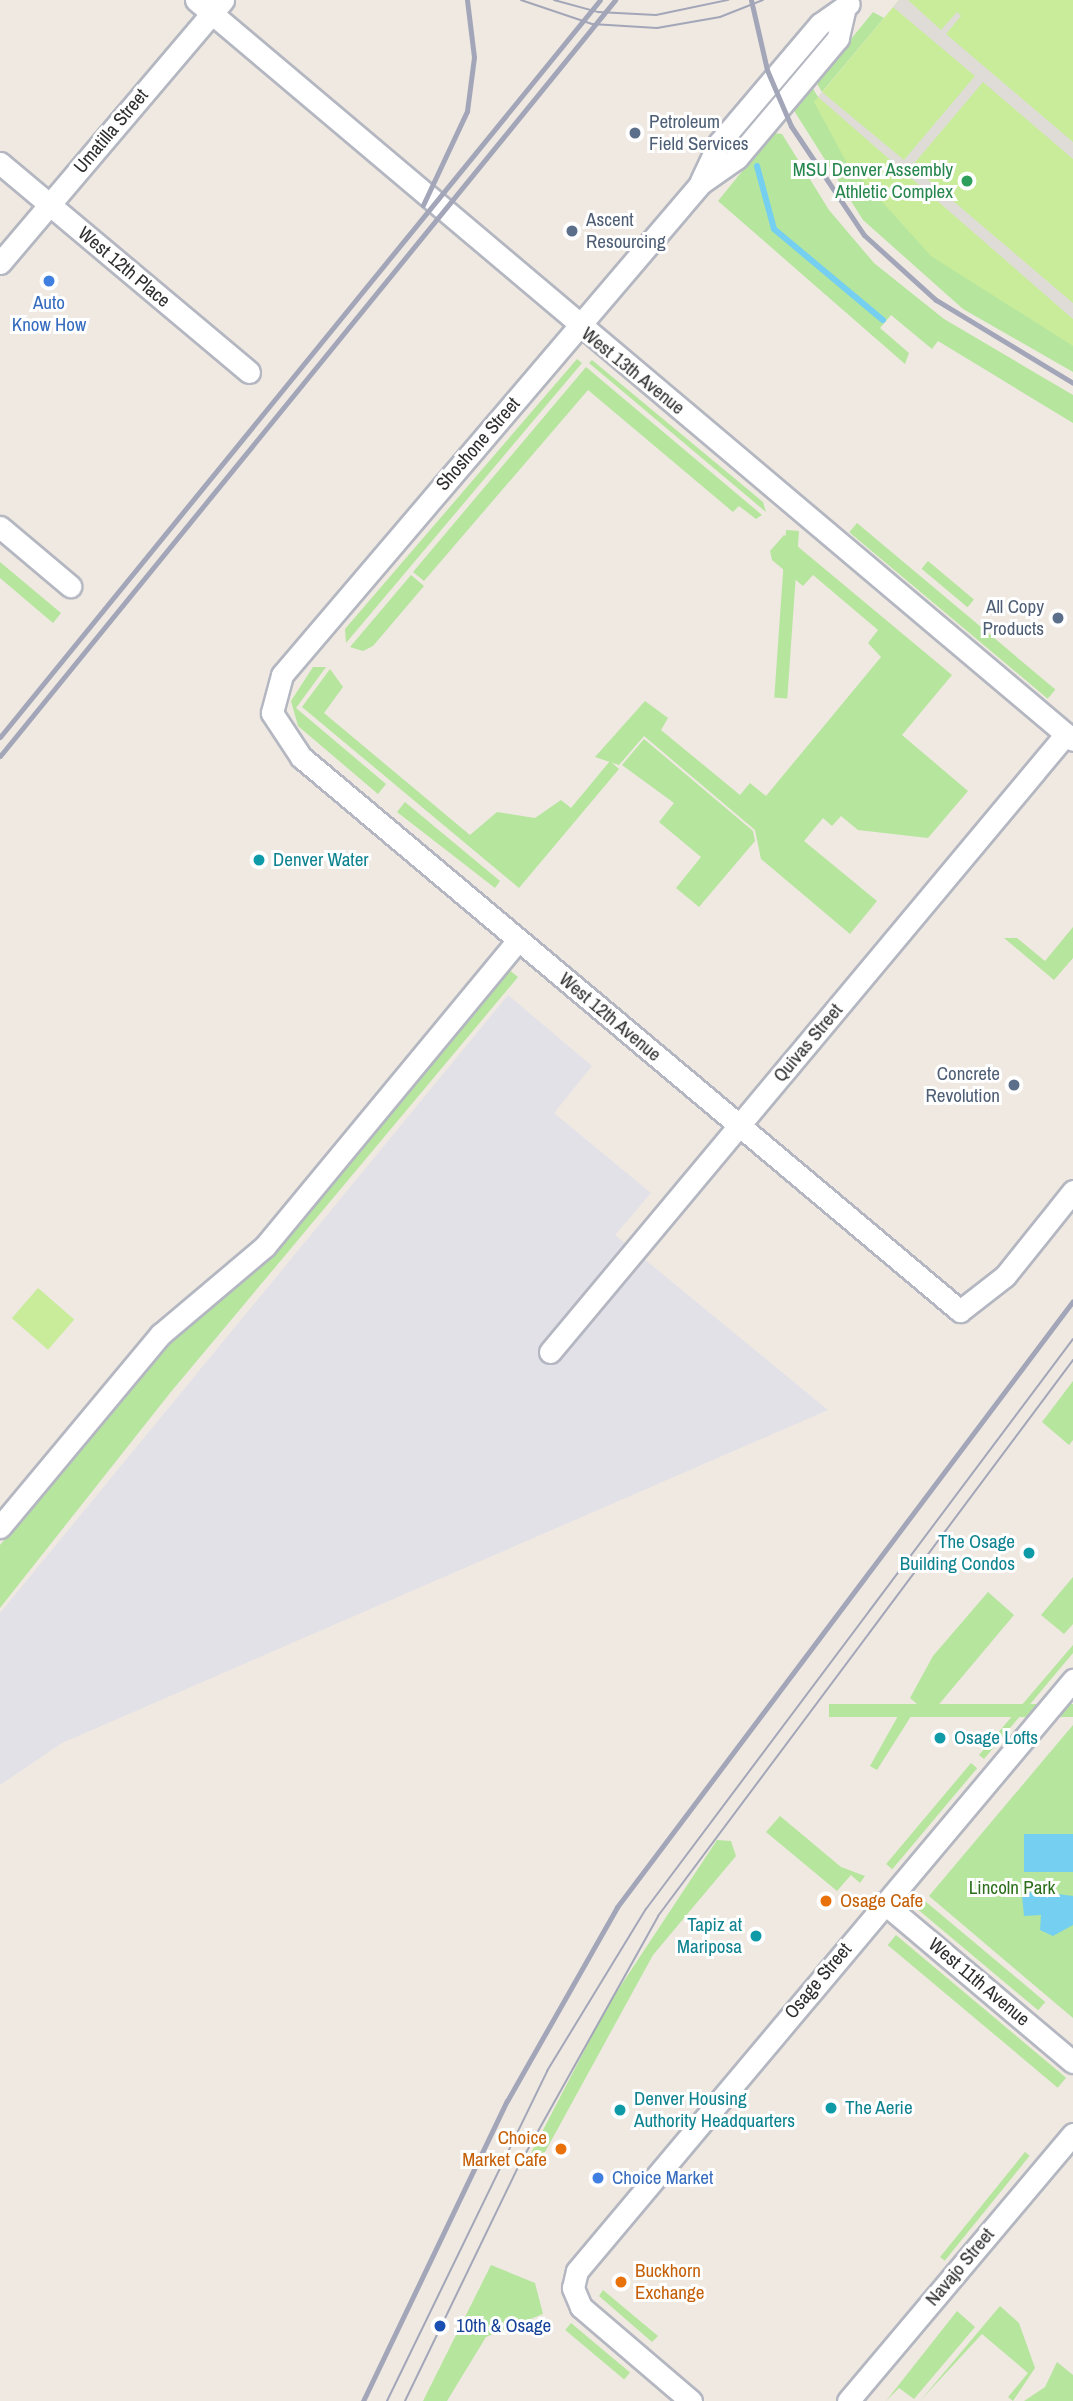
<!DOCTYPE html>
<style>
body{margin:0}
#map{position:relative;width:1073px;height:2401px;overflow:hidden;background:#efe9e1;font-family:"Archivo Narrow",sans-serif}
div>[style]{position:absolute}
.industrial>*{inset:0;background:#e3e1e8}
.green>*{inset:0;background:#b6e59e;transform-origin:0 0}
.pitch>*{inset:0;background:#c9ec9a;transform-origin:0 0}
.plaza>*{inset:0;background:#dfdcd8}
.water>*{inset:0;background:#75cff0;transform-origin:0 0}
.stream>*{height:6px;margin:-3px;padding:0 3px;transform-origin:3px;border-radius:3px;background:#75cff0}
.roads{filter:drop-shadow(2px 0 #b4b7c1) drop-shadow(-2px 0 #b4b7c1) drop-shadow(0 2px #b4b7c1) drop-shadow(0 -2px #b4b7c1)}
.minor>*{height:21px;margin:-10.5px;padding:0 10.5px;transform-origin:10.5px;border-radius:10.5px;background:#fff}
.tram>*{height:2px;margin:-1px;padding:0 1px;transform-origin:1px;border-radius:1px;background:#a3a6b8}
.rail>*{height:5px;margin:-2.5px;padding:0 2.5px;transform-origin:2.5px;border-radius:2.5px;background:#a3a6b8}
.dots>*{width:19px;height:19px;translate:-50% -50%;box-sizing:border-box;border:4px solid #fff;border-radius:50%}
span{translate:-50% -50%;white-space:nowrap;text-align:center;line-height:1.15;-webkit-text-stroke:6px #fff;paint-order:stroke}
.service-label{font-size:19px;color:#4e5e75}
.left{translate:0 -50%;text-align:left}
.right{translate:-100% -50%;text-align:right}
.street-label{font-size:19px;color:#2e2e2e}
.leisure-label{font-size:19px;color:#27864d}
.shop-label{font-size:19px;color:#366cbe}
.culture-label{font-size:19px;color:#0d838f}
.park-label{font-size:19px;color:#2c6e1b}
.food-label{font-size:19px;color:#c56008}
.transit-label{font-size:19px;color:#164399}
</style>
<div id="map">
<div class="industrial">
<i style="clip-path:polygon(508px 995px,592px 1066px,554px 1113px,651px 1193px,615px 1235px,828px 1410px,62px 1743px,0 1785px,0 1613px)"></i>
</div>
<div class="green">
<i style="clip-path:polygon(873px 12px,884px 18px,822px 92px,816px 82px)"></i>
<i style="clip-path:polygon(812px 87px,824px 107px,1073px 319px,1073px 372px,963px 309px,863px 220px,793px 109px)"></i>
<i style="clip-path:polygon(773px 133px,782px 134px,829px 210px,874px 263px,944px 319px,1073px 395px,1073px 423px,938px 341px,932px 349px,891px 315px,880px 328px,909px 353px,905px 364px,718px 201px)"></i>
<i style="clip-path:polygon(577px 359px,582px 363px,346px 643px,345px 629px)"></i>
<i style="clip-path:polygon(592px 360px,763px 502px,766px 512px,589px 363px)"></i>
<i style="clip-path:polygon(586px 367px,762px 515px,756px 519px,739px 506px,733px 512px,588px 390px,424px 581px,413px 572px)"></i>
<i style="left:857px;top:523px;width:259px;height:12px;rotate:40deg"></i>
<i style="left:786px;top:530px;width:13px;height:168px;rotate:4deg"></i>
<i style="clip-path:polygon(784px 535px,952px 675px,902px 735px,968px 791px,928px 838px,858px 830px,841px 816px,832px 826px,823px 818px,804px 841px,877px 901px,850px 934px,761px 859px,755px 830px,644px 736px,619px 765px,595px 757px,645px 701px,668px 718px,661px 730px,740px 795px,750px 783px,766px 796px,881px 657px,868px 643px,878px 630px,813px 575px,803px 586px,772px 560px,770px 551px)"></i>
<i style="left:928px;top:561px;width:60px;height:10px;rotate:40deg"></i>
<i style="clip-path:polygon(0 562px,61px 613px,53px 623px,0 578px)"></i>
<i style="clip-path:polygon(411px 575px,424px 586px,373px 646px,363px 651px,350px 647px)"></i>
<i style="clip-path:polygon(313px 667px,326px 667px,296px 708px,386px 784px,378px 794px,298px 726px,291px 701px)"></i>
<i style="clip-path:polygon(330px 669px,343px 687px,324px 713px,470px 835px,497px 812px,535px 818px,561px 800px,571px 808px,610px 761px,619px 769px,519px 888px,302px 707px)"></i>
<i style="clip-path:polygon(644px 739px,753px 831px,755px 841px,699px 907px,676px 888px,701px 857px,659px 822px,674px 803px,622px 765px)"></i>
<i style="clip-path:polygon(405px 802px,500px 881px,495px 888px,397px 812px)"></i>
<i style="clip-path:polygon(1073px 927px,1073px 958px,1054px 980px,1004px 938px,1017px 938px,1045px 961px)"></i>
<i style="clip-path:polygon(508px 969px,518px 977px,170px 1393px,0 1608px,0 1545px,169px 1343px,265px 1264px)"></i>
<i style="clip-path:polygon(1073px 1381px,1073px 1440px,1069px 1445px,1042px 1422px)"></i>
<i style="clip-path:polygon(1073px 1577px,1073px 1624px,1064px 1634px,1041px 1615px)"></i>
<i style="clip-path:polygon(988px 1592px,1014px 1615px,930px 1715px,910px 1698px,933px 1656px)"></i>
<i style="clip-path:polygon(1073px 1645px,1073px 1653px,984px 1759px,979px 1755px)"></i>
<i style="left:1073px;top:1704px;width:13px;height:244px;rotate:90deg"></i>
<i style="clip-path:polygon(903px 1707px,913px 1713px,877px 1770px,870px 1766px)"></i>
<i style="clip-path:polygon(1073px 1725px,1073px 2018px,929px 1896px)"></i>
<i style="left:971px;top:1763px;width:8px;height:132px;rotate:40deg"></i>
<i style="clip-path:polygon(780px 1816px,841px 1867px,865px 1876px,860px 1883px,851px 1875px,837px 1891px,766px 1832px)"></i>
<i style="clip-path:polygon(717px 1840px,731px 1841px,736px 1856px,653px 1955px,545px 2152px,529px 2157px,608px 2005px)"></i>
<i style="left:925px;top:1901px;width:157px;height:11px;rotate:40deg"></i>
<i style="left:896px;top:1935px;width:222px;height:13px;rotate:40deg"></i>
<i style="left:1025px;top:2152px;width:6px;height:135px;rotate:39deg"></i>
<i style="clip-path:polygon(491px 2265px,535px 2283px,543px 2314px,486px 2337px,447px 2401px,423px 2401px)"></i>
<i style="clip-path:polygon(603px 2290px,658px 2336px,652px 2342px,599px 2296px)"></i>
<i style="clip-path:polygon(1000px 2306px,1019px 2323px,1035px 2368px,1013px 2401px,1008px 2397px,1028px 2373px,982px 2334px,920px 2401px)"></i>
<i style="clip-path:polygon(957px 2311px,975px 2327px,914px 2399px,899px 2388px,886px 2401px)"></i>
<i style="left:571px;top:2323px;width:77px;height:9px;rotate:40deg"></i>
<i style="clip-path:polygon(1057px 2362px,1073px 2375px,1073px 2401px,1024px 2401px,1045px 2387px)"></i>
</div>
<div class="pitch">
<i style="clip-path:polygon(899px 0,1073px 0,1073px 346px,931px 256px,847px 163px,814px 102px)"></i>
<i style="left:38px;top:1288px;width:48px;height:40px;rotate:41deg"></i>
</div>
<div class="plaza">
<i style="clip-path:polygon(899px 0,908px 0,941px 30px,957px 12px,961px 16px,946px 34px,1073px 142px,1073px 159px,983px 82px,912px 166px,1073px 303px,1073px 319px,818px 97px,822px 92px,904px 160px,975px 76px,893px 7px)"></i>
</div>
<div class="water">
<i style="left:1073px;top:1834px;width:38px;height:49px;rotate:90deg"></i>
<i style="clip-path:polygon(1049px 1886px,1050px 1893px,1073px 1896px,1073px 1925px,1053px 1936px,1040px 1930px,1041px 1915px,1024px 1916px,1022px 1895px)"></i>
</div>
<div class="stream">
<i style="left:757px;top:166px;width:65px;rotate:74.9deg"></i>
<i style="left:774px;top:229px;width:142px;rotate:39.9deg"></i>
</div>
<div class="roads">
<div class="minor">
<i style="left:196px;top:0;width:1147px;rotate:40.16deg"></i>
<i style="left:844px;top:11px;width:28px;rotate:103deg"></i>
<i style="left:838px;top:38px;width:157px;rotate:130.1deg"></i>
<i style="left:737px;top:158px;width:44px;rotate:145.2deg"></i>
<i style="left:701px;top:183px;width:646px;rotate:130.42deg"></i>
<i style="left:282px;top:675px;width:39px;rotate:105deg"></i>
<i style="left:272px;top:713px;width:53px;rotate:56.6deg"></i>
<i style="left:301px;top:757px;width:861px;rotate:40.05deg"></i>
<i style="left:960px;top:1311px;width:57px;rotate:-37.9deg"></i>
<i style="left:1005px;top:1276px;width:109px;rotate:-51.3deg"></i>
<i style="left:0;top:163px;width:325px;rotate:40deg"></i>
<i style="left:701px;top:181px;width:42px;rotate:-64.7deg"></i>
<i style="left:719px;top:143px;width:156px;rotate:-49.7deg"></i>
<i style="left:820px;top:24px;width:35px;rotate:-35deg"></i>
<i style="left:0;top:263px;width:345px;rotate:-49.7deg"></i>
<i style="left:0;top:527px;width:92px;rotate:40.1deg"></i>
<i style="left:550px;top:1352px;width:805px;rotate:-50.14deg"></i>
<i style="left:0;top:1527px;width:251px;rotate:-50.2deg"></i>
<i style="left:161px;top:1334px;width:136px;rotate:-40.2deg"></i>
<i style="left:265px;top:1246px;width:397px;rotate:-50.4deg"></i>
<i style="left:884px;top:1903px;width:247px;rotate:40.1deg"></i>
<i style="left:691px;top:2401px;width:145px;rotate:-139.5deg"></i>
<i style="left:581px;top:2307px;width:21px;rotate:-113deg"></i>
<i style="left:573px;top:2288px;width:17px;rotate:-77deg"></i>
<i style="left:577px;top:2271px;width:772px;rotate:-49.99deg"></i>
<i style="left:848px;top:2401px;width:349px;rotate:-49.9deg"></i>
</div>
</div>
<div class="tram">
<i style="left:521px;top:0;width:75px;rotate:18.7deg"></i>
<i style="left:592px;top:24px;width:65px;rotate:3.5deg"></i>
<i style="left:657px;top:28px;width:64px;rotate:-9.9deg"></i>
<i style="left:720px;top:17px;width:46px;rotate:-21.6deg"></i>
<i style="left:554px;top:0;width:46px;rotate:15.3deg"></i>
<i style="left:598px;top:12px;width:58px;rotate:3deg"></i>
<i style="left:656px;top:15px;width:74px;rotate:-11.8deg"></i>
<i style="left:387px;top:2401px;width:367px;rotate:-64.1deg"></i>
<i style="left:547px;top:2071px;width:190px;rotate:-58.6deg"></i>
<i style="left:646px;top:1909px;width:712px;rotate:-53.16deg"></i>
<i style="left:405px;top:2401px;width:260px;rotate:-64.2deg"></i>
<i style="left:518px;top:2167px;width:287px;rotate:-60.8deg"></i>
<i style="left:658px;top:1916px;width:694px;rotate:-53.26deg"></i>
</div>
<div class="rail">
<i style="left:751px;top:0;width:72px;rotate:77.1deg"></i>
<i style="left:767px;top:70px;width:61px;rotate:66.8deg"></i>
<i style="left:791px;top:126px;width:131px;rotate:56.2deg"></i>
<i style="left:864px;top:235px;width:97px;rotate:42.1deg"></i>
<i style="left:936px;top:300px;width:160px;rotate:31.2deg"></i>
<i style="left:423px;top:205px;width:104px;rotate:-64.9deg"></i>
<i style="left:467px;top:111px;width:54px;rotate:-82.6deg"></i>
<i style="left:474px;top:57px;width:57px;rotate:-97deg"></i>
<i style="left:0;top:737px;width:950px;rotate:-50.85deg"></i>
<i style="left:0;top:756px;width:975px;rotate:-50.87deg"></i>
<i style="left:363px;top:2401px;width:333px;rotate:-64.4deg"></i>
<i style="left:507px;top:2101px;width:223px;rotate:-60.4deg"></i>
<i style="left:617px;top:1907px;width:758px;rotate:-53.04deg"></i>
</div>
<div class="dots">
<i style="left:635px;top:133px;background:#5c6f8a"></i>
<i style="left:967px;top:181px;background:#2e9e5b"></i>
<i style="left:572px;top:231px;background:#5c6f8a"></i>
<i style="left:49px;top:281px;background:#3f7fe0"></i>
<i style="left:1058px;top:618px;background:#5c6f8a"></i>
<i style="left:259px;top:860px;background:#0f9aa8"></i>
<i style="left:1014px;top:1085px;background:#5c6f8a"></i>
<i style="left:1029px;top:1553px;background:#0f9aa8"></i>
<i style="left:940px;top:1738px;background:#0f9aa8"></i>
<i style="left:826px;top:1901px;background:#e8710a"></i>
<i style="left:756px;top:1936px;background:#0f9aa8"></i>
<i style="left:831px;top:2108px;background:#0f9aa8"></i>
<i style="left:620px;top:2110px;background:#0f9aa8"></i>
<i style="left:561px;top:2149px;background:#e8710a"></i>
<i style="left:598px;top:2178px;background:#3f7fe0"></i>
<i style="left:621px;top:2282px;background:#e8710a"></i>
<i style="left:440px;top:2326px;background:#1a4fb4"></i>
</div>
<div class="service-label">
<span class="left" style="left:649px;top:133px">Petroleum<br>Field Services</span>
<span class="left" style="left:586px;top:231px">Ascent<br>Resourcing</span>
<span class="right" style="left:1044px;top:618px">All Copy<br>Products</span>
<span class="right" style="left:1000px;top:1085px">Concrete<br>Revolution</span>
</div>
<div class="street-label">
<span style="left:111px;top:131px;rotate:-50deg">Umatilla Street</span>
<span style="left:124px;top:267px;rotate:40deg">West 12th Place</span>
<span style="left:633px;top:371px;rotate:39deg">West 13th Avenue</span>
<span style="left:478px;top:444px;rotate:-49deg">Shoshone Street</span>
<span style="left:610px;top:1017px;rotate:40deg">West 12th Avenue</span>
<span style="left:808px;top:1043px;rotate:-50deg">Quivas Street</span>
<span style="left:818px;top:1981px;rotate:-50deg">Osage Street</span>
<span style="left:979px;top:1982px;rotate:40deg">West 11th Avenue</span>
<span style="left:960px;top:2267px;rotate:-50deg">Navajo Street</span>
</div>
<div class="leisure-label">
<span class="right" style="left:953px;top:181px">MSU Denver Assembly<br>Athletic Complex</span>
</div>
<div class="shop-label">
<span style="left:49px;top:314px">Auto<br>Know How</span>
<span class="left" style="left:612px;top:2178px">Choice Market</span>
</div>
<div class="culture-label">
<span class="left" style="left:273px;top:860px">Denver Water</span>
<span class="right" style="left:1015px;top:1553px">The Osage<br>Building Condos</span>
<span class="left" style="left:954px;top:1738px">Osage Lofts</span>
<span class="right" style="left:742px;top:1936px">Tapiz at<br>Mariposa</span>
<span class="left" style="left:634px;top:2110px">Denver Housing<br>Authority Headquarters</span>
<span class="left" style="left:845px;top:2108px">The Aerie</span>
</div>
<div class="park-label">
<span style="left:1012px;top:1888px">Lincoln Park</span>
</div>
<div class="food-label">
<span class="left" style="left:840px;top:1901px">Osage Cafe</span>
<span class="right" style="left:547px;top:2149px">Choice<br>Market Cafe</span>
<span class="left" style="left:635px;top:2282px">Buckhorn<br>Exchange</span>
</div>
<div class="transit-label">
<span class="left" style="left:456px;top:2326px">10th &amp; Osage</span>
</div>
</div>
